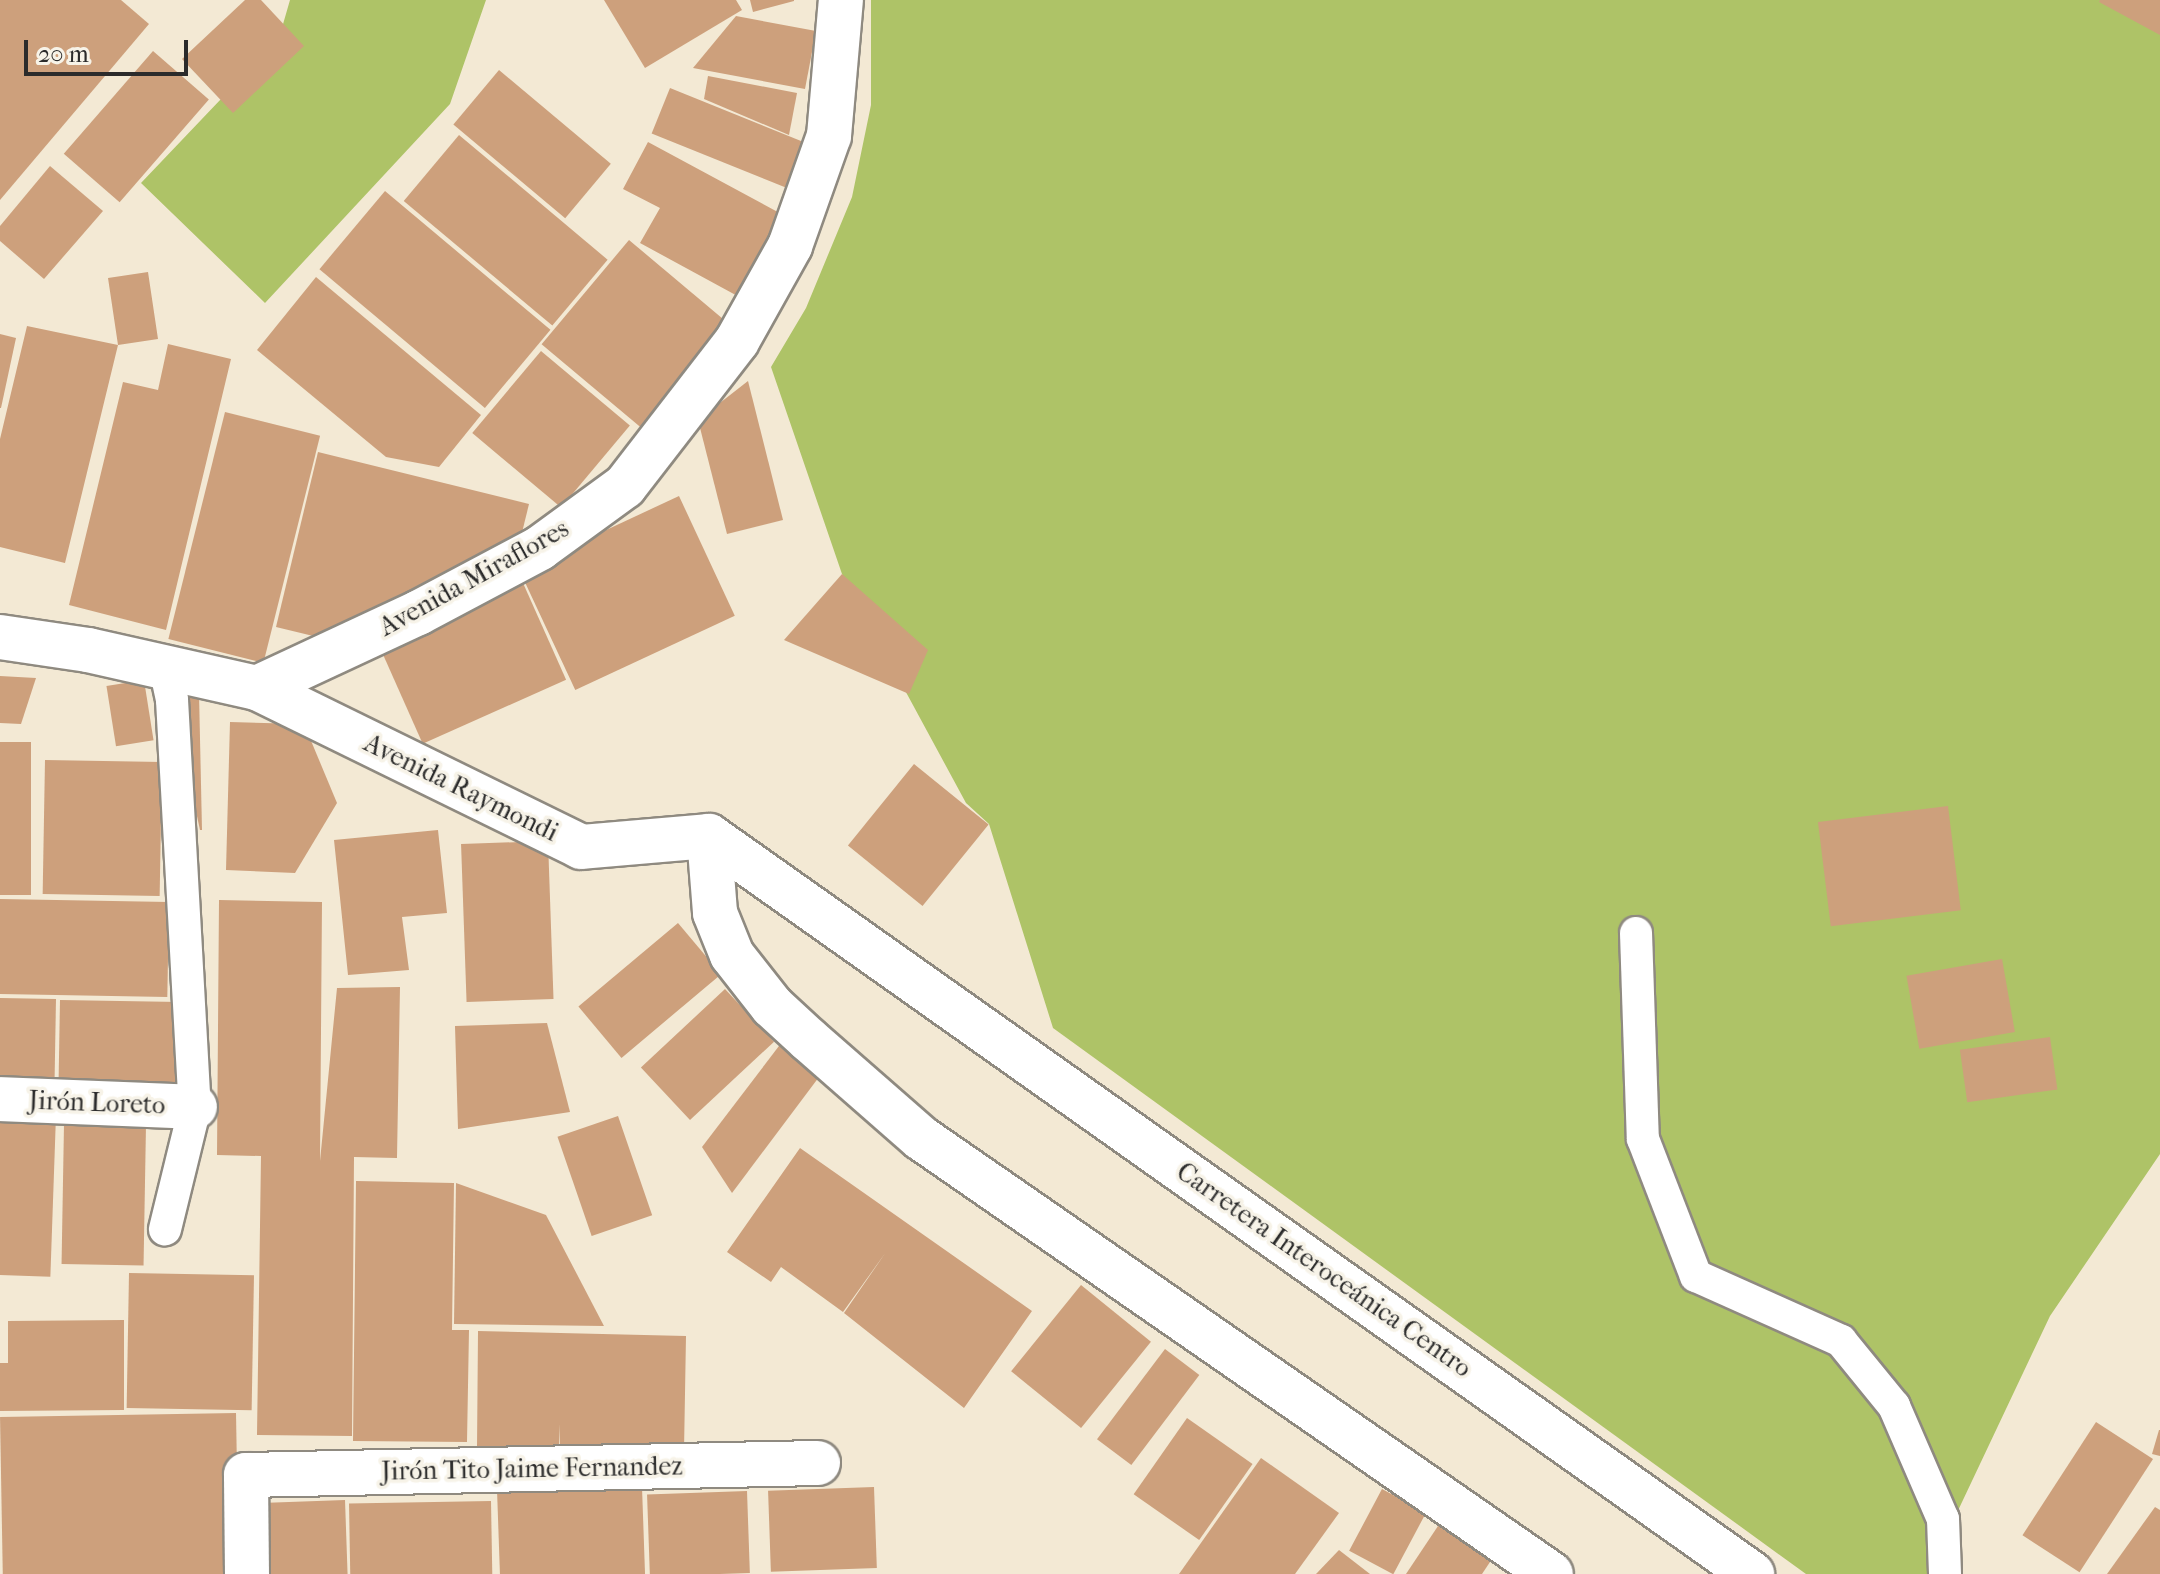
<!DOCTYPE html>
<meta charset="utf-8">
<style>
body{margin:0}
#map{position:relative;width:2160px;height:1574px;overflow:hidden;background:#f3e9d4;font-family:"IM FELL French Canon",serif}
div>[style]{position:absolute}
.green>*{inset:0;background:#aec367}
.building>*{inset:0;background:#cda07c;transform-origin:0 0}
.roads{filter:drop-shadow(2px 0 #8f8a80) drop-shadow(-2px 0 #8f8a80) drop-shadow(0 2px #8f8a80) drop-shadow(0 -2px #8f8a80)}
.service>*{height:32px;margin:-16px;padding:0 16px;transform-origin:16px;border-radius:16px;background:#fff}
.minor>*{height:44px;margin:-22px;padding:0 22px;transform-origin:22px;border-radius:22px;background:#fff}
.trunk>*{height:44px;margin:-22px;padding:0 22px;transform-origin:22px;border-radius:22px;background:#fff}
span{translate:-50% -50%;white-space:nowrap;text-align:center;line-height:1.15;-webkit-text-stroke:7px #f7f3e8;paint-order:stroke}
.street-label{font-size:26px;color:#2b2b2b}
.scale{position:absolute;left:24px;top:40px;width:164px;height:36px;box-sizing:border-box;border:4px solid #2b2b2b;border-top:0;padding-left:10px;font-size:24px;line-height:28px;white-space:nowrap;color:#2b2b2b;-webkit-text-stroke:6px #f7f3e8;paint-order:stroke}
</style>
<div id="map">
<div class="green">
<i style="clip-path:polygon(290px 0,486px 0,450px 104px,265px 303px,141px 183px,279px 38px)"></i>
<i style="clip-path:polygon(871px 0,2160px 0,2160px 1154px,2050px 1316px,1928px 1574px,1806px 1574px,1053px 1028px,989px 824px,966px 803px,842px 574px,771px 367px,806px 308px,852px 197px,871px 105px)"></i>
</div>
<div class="building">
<i style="clip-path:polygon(0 0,121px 0,149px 24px,0 200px)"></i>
<i style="clip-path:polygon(245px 0,261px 0,304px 46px,233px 113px,182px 59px)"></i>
<i style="clip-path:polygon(604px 0,736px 0,742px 10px,645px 68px)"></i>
<i style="clip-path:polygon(750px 0,794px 0,794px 1px,753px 12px)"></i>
<i style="clip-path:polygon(2100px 0,2160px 0,2160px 35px,2099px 2px)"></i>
<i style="clip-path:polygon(736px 16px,816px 31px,805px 89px,693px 68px)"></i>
<i style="left:153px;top:51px;width:74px;height:136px;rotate:41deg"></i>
<i style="left:499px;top:70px;width:146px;height:71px;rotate:40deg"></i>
<i style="clip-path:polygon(708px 76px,797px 93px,789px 135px,704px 99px)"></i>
<i style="left:670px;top:88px;width:152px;height:49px;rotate:22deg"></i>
<i style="left:459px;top:135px;width:194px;height:86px;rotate:40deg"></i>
<i style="clip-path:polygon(648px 142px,787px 217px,743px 299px,640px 243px,660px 208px,623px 189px)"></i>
<i style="clip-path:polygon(50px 166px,103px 211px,44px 279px,0 241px,0 226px)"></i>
<i style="left:385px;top:191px;width:216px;height:102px;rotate:40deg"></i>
<i style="left:629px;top:240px;width:141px;height:136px;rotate:40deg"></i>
<i style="clip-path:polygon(148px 272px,158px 339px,118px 345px,65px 563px,0 547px,0 439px,27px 326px,118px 345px,108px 278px)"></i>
<i style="clip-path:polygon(316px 277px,481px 415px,439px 467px,386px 457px,257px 350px)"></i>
<i style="clip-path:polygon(0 334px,16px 338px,1px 408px,0 408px)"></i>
<i style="clip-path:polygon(168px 344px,231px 359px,166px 630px,69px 605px,123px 382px,158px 390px)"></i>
<i style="left:541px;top:351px;width:116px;height:107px;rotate:40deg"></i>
<i style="clip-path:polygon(748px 381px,783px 520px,727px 534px,698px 420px)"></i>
<i style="left:225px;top:412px;width:98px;height:234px;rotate:14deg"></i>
<i style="clip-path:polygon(318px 452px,529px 504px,517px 553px,338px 642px,276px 627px)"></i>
<i style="left:679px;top:496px;width:132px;height:176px;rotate:65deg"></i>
<i style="clip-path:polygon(842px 574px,928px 650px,909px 694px,784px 640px)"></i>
<i style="left:523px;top:583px;width:106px;height:157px;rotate:66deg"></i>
<i style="clip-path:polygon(0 676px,36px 678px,21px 724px,0 723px)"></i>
<i style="left:144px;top:680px;width:61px;height:38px;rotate:81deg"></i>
<i style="clip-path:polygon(199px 693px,202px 830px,200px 830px,172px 700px)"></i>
<i style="clip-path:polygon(230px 722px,304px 724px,337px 803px,295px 873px,226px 870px)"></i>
<i style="left:0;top:742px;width:31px;height:153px"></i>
<i style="left:45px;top:760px;width:117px;height:134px;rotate:1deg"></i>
<i style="left:914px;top:764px;width:96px;height:105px;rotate:39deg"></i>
<i style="left:1948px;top:806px;width:105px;height:131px;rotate:83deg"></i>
<i style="clip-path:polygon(438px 830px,447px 913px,402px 917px,409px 970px,348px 975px,334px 840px)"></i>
<i style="left:548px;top:841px;width:158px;height:87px;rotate:88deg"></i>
<i style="left:0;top:899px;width:169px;height:95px;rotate:1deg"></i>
<i style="clip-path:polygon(219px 900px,322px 902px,320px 1161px,337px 988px,400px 987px,397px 1158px,354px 1157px,352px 1436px,257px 1435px,261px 1156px,217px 1155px)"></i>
<i style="left:678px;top:923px;width:67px;height:130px;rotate:50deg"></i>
<i style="left:2002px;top:959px;width:74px;height:97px;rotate:80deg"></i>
<i style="left:725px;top:989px;width:72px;height:115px;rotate:47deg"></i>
<i style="left:0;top:998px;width:56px;height:90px;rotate:1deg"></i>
<i style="left:60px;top:1000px;width:120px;height:90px;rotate:1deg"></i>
<i style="clip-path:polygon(547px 1023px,570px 1112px,458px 1129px,455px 1026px)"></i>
<i style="left:2050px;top:1037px;width:53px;height:91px;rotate:82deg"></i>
<i style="clip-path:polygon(782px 1042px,822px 1073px,732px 1193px,702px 1147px)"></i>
<i style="left:0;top:1114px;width:56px;height:161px;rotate:2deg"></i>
<i style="left:618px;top:1116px;width:105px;height:64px;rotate:71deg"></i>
<i style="left:64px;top:1124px;width:82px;height:140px;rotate:1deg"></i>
<i style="clip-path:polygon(800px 1148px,1032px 1311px,964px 1408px,844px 1313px,886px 1252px,843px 1312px,781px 1267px,771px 1282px,727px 1252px)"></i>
<i style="clip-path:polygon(356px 1181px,454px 1183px,452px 1330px,469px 1330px,467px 1442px,353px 1441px)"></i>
<i style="clip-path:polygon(456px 1183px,546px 1215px,604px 1326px,454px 1324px)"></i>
<i style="left:129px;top:1273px;width:125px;height:135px;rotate:1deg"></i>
<i style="left:1081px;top:1285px;width:90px;height:111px;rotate:39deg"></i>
<i style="clip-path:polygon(124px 1320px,124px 1410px,0 1411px,0 1363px,8px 1363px,8px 1321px)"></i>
<i style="clip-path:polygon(478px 1331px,686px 1336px,684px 1451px,560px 1448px,560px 1424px,559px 1448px,477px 1447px)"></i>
<i style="left:1165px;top:1349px;width:43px;height:113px;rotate:37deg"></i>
<i style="left:236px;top:1413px;width:161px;height:236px;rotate:89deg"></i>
<i style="left:1187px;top:1418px;width:80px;height:93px;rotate:35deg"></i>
<i style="left:2096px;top:1422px;width:68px;height:135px;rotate:33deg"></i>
<i style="clip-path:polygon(2159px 1430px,2160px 1430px,2160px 1456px,2152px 1454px)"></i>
<i style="clip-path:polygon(1261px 1458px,1339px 1513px,1295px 1574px,1179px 1574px)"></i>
<i style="left:642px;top:1487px;width:87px;height:145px;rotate:88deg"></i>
<i style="left:874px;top:1487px;width:81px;height:106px;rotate:88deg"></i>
<i style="left:1382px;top:1489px;width:50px;height:70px;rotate:28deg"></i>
<i style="left:747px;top:1491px;width:82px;height:100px;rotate:88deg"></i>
<i style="left:345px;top:1500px;width:74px;height:97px;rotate:88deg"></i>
<i style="left:491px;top:1501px;width:73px;height:142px;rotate:89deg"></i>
<i style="clip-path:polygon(2155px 1507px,2160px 1510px,2160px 1574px,2107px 1574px)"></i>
<i style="clip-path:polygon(1442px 1520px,1494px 1556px,1482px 1574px,1406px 1574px)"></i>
<i style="clip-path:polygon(1339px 1550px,1370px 1574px,1316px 1574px)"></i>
</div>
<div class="roads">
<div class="service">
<i style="left:165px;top:667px;width:34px;rotate:78deg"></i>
<i style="left:172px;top:700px;width:408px;rotate:86.8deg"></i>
<i style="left:195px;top:1107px;width:126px;rotate:103.8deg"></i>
<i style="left:1636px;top:933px;width:206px;rotate:88.1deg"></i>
<i style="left:1643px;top:1139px;width:147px;rotate:68.9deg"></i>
<i style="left:1696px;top:1276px;width:159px;rotate:24.1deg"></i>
<i style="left:1841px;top:1341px;width:84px;rotate:50.8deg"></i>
<i style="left:1894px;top:1406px;width:123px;rotate:66.6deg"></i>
<i style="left:1943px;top:1519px;width:55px;rotate:87.9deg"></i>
</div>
<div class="minor">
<i style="left:257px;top:688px;width:178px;rotate:-25deg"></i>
<i style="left:418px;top:613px;width:138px;rotate:-28deg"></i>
<i style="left:540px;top:548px;width:105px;rotate:-36.1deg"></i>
<i style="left:625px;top:486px;width:183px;rotate:-52.3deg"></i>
<i style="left:737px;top:341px;width:109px;rotate:-60.8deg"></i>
<i style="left:790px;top:246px;width:117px;rotate:-70.5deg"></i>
<i style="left:829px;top:136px;width:137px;rotate:-85deg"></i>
<i style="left:709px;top:836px;width:77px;rotate:85.5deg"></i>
<i style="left:715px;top:913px;width:45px;rotate:68deg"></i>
<i style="left:732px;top:955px;width:65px;rotate:51.9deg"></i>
<i style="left:772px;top:1006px;width:50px;rotate:42.6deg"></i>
<i style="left:809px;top:1040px;width:149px;rotate:41.2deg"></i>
<i style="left:921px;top:1138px;width:766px;rotate:34.69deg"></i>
<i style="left:0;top:1099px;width:195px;rotate:2.3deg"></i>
<i style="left:247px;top:1574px;width:99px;rotate:-90.6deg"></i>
<i style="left:246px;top:1475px;width:572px;rotate:-1.2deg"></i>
</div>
<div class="trunk">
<i style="left:0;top:637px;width:89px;rotate:8.4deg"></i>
<i style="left:88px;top:650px;width:173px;rotate:12.7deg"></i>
<i style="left:257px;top:688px;width:361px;rotate:26.1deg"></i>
<i style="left:581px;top:847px;width:128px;rotate:-4.9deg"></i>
<i style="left:709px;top:836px;width:1278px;rotate:35.28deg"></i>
</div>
</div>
<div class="street-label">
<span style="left:474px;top:578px;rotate:-29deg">Avenida Miraflores</span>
<span style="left:461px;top:788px;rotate:26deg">Avenida Raymondi</span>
<span style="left:97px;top:1103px;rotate:2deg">Jirón Loreto</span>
<span style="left:1324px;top:1270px;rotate:35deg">Carretera Interoceánica Centro</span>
<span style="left:532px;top:1469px;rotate:-1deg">Jirón Tito Jaime Fernandez</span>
</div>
<div class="scale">20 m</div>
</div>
